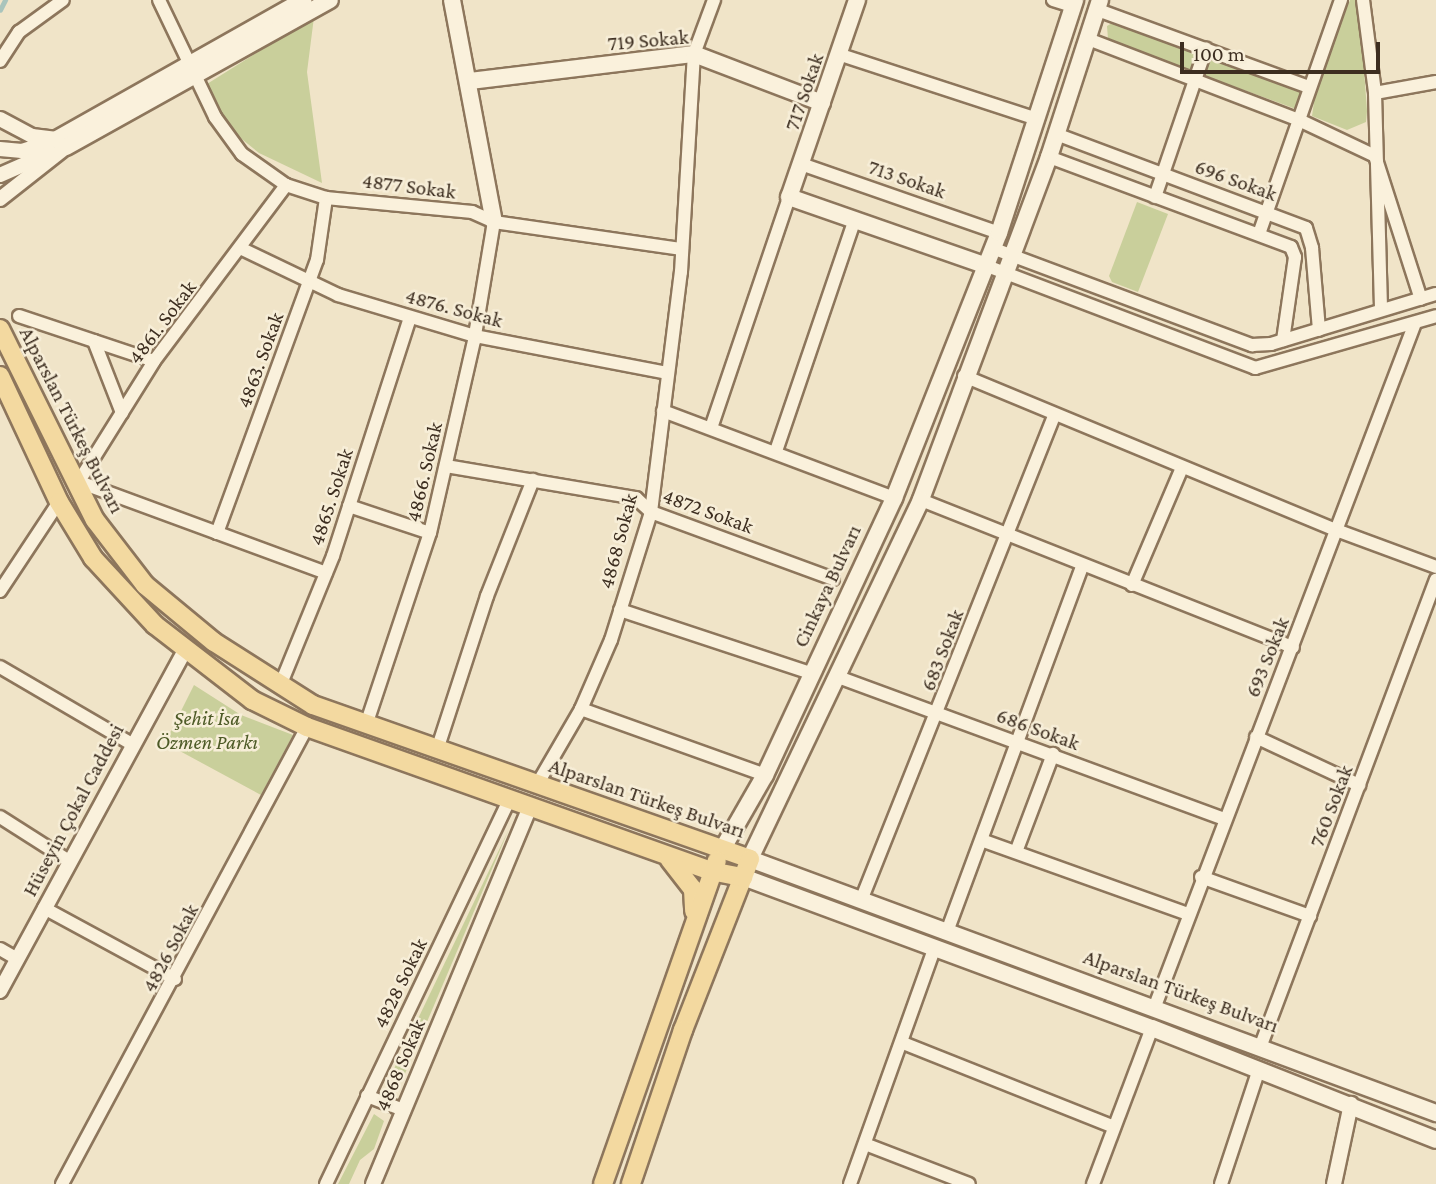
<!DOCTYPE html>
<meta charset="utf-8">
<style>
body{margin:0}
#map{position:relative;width:1436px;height:1184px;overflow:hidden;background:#f0e4c8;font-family:"Crimson Pro",serif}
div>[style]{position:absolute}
.green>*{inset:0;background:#c9cf9b;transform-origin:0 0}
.stream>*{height:4.5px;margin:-2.25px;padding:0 2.25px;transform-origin:2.25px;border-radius:2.25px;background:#a9c4bc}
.roads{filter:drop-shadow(2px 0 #8d765c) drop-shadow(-2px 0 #8d765c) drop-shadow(0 2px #8d765c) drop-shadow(0 -2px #8d765c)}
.minor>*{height:12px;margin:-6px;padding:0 6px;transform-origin:6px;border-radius:6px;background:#faf1dc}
.tertiary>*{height:14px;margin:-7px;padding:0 7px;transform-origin:7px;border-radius:7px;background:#faf1dc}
.secondary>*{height:16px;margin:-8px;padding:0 8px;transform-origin:8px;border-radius:8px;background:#faf1dc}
.primary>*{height:18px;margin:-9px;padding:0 9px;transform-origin:9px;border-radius:9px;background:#f3d9a0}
span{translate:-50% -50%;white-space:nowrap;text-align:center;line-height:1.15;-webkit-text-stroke:5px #f7eed8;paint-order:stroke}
.street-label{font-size:21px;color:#3d2e20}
.park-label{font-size:21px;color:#4d5a26;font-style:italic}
.scale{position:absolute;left:1180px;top:42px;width:200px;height:32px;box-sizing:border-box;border:4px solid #3d2e20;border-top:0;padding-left:9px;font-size:21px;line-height:24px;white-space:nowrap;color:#3d2e20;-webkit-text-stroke:5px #f7eed8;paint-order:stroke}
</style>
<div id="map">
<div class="green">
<i style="clip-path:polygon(1350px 0,1359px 0,1367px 111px,1366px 122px,1347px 130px,1312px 116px,1316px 88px)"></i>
<i style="clip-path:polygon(314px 17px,307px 72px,322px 183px,259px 153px,233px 132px,209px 95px,207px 84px)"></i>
<i style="clip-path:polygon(1114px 22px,1198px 50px,1190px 70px,1108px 39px,1107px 26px)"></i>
<i style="left:1212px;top:55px;width:98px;height:22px;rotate:20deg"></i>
<i style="clip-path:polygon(1137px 202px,1168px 214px,1138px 292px,1112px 282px,1109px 276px)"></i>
<i style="clip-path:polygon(194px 685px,241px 715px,293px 735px,261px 795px,165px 743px)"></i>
<i style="clip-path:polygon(509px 829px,401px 1083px,393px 1084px,391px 1075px)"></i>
<i style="clip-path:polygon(374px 1114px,384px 1121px,374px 1149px,360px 1160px,349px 1184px,338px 1184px)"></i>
</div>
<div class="stream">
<i style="left:0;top:10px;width:11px;rotate:-63deg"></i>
</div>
<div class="roads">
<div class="minor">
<i style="left:159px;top:0;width:130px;rotate:64.4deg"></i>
<i style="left:215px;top:117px;width:46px;rotate:53.9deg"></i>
<i style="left:242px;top:154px;width:54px;rotate:35.2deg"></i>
<i style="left:286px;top:185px;width:42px;rotate:18deg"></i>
<i style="left:326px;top:198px;width:147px;rotate:5.5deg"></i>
<i style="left:472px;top:212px;width:24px;rotate:24deg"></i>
<i style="left:494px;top:222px;width:190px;rotate:8.2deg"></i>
<i style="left:1053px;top:0;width:21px;rotate:17deg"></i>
<i style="left:1363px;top:0;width:94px;rotate:82.6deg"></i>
<i style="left:1375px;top:93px;width:216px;rotate:88.4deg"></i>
<i style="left:1098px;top:10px;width:224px;rotate:20.1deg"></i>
<i style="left:1088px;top:39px;width:226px;rotate:21deg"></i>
<i style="left:1299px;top:120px;width:84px;rotate:25.3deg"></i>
<i style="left:1375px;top:156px;width:150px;rotate:72.2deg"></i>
<i style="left:838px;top:54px;width:209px;rotate:18.1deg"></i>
<i style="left:0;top:61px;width:35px;rotate:-57deg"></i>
<i style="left:19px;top:32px;width:54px;rotate:-36deg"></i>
<i style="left:1375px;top:93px;width:62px;rotate:-10.2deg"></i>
<i style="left:1056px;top:134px;width:267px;rotate:20.6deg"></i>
<i style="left:1306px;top:228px;width:21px;rotate:73deg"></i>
<i style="left:1312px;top:248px;width:82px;rotate:85.1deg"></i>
<i style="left:1049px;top:157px;width:258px;rotate:20.4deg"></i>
<i style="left:1291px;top:247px;width:11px;rotate:68deg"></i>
<i style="left:1295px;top:257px;width:84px;rotate:98.2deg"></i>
<i style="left:801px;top:164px;width:210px;rotate:19.2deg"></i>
<i style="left:1155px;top:197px;width:157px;rotate:-71.1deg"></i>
<i style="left:1259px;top:234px;width:248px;rotate:-70.7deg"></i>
<i style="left:240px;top:248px;width:109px;rotate:25.6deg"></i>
<i style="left:338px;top:295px;width:143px;rotate:16.7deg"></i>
<i style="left:475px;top:336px;width:196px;rotate:10.9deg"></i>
<i style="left:992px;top:248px;width:278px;rotate:20.5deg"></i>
<i style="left:1252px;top:345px;width:19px;rotate:-3deg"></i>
<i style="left:1271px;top:344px;width:172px;rotate:-16.9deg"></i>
<i style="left:987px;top:266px;width:287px;rotate:20.8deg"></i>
<i style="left:1255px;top:368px;width:188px;rotate:-16deg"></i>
<i style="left:19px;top:316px;width:142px;rotate:18.4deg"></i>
<i style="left:94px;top:341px;width:77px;rotate:68.7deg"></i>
<i style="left:964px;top:376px;width:403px;rotate:22.5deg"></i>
<i style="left:1336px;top:530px;width:107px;rotate:20.3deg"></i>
<i style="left:663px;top:411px;width:247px;rotate:20.6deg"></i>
<i style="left:711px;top:428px;width:244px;rotate:-71.3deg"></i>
<i style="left:776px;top:451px;width:245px;rotate:-71.2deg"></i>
<i style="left:446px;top:466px;width:193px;rotate:9.6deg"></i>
<i style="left:636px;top:498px;width:21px;rotate:43deg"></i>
<i style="left:651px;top:512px;width:194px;rotate:20.2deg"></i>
<i style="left:82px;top:483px;width:260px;rotate:20.2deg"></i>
<i style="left:76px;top:486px;width:147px;rotate:-58deg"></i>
<i style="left:154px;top:361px;width:220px;rotate:-53.1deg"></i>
<i style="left:921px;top:500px;width:400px;rotate:21.6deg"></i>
<i style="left:349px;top:506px;width:85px;rotate:18.4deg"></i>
<i style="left:217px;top:533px;width:291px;rotate:-69.9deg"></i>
<i style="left:317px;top:260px;width:63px;rotate:-81.7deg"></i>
<i style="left:1132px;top:585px;width:127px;rotate:-66.9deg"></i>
<i style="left:0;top:591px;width:107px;rotate:-56.5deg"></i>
<i style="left:620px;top:610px;width:201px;rotate:18.3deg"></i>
<i style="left:0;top:667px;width:153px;rotate:30.3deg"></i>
<i style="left:838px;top:677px;width:411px;rotate:20.2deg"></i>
<i style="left:280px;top:686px;width:140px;rotate:-67.8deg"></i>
<i style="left:333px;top:556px;width:251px;rotate:-72.1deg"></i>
<i style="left:581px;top:709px;width:195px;rotate:19.7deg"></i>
<i style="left:366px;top:725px;width:202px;rotate:-71.6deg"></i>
<i style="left:430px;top:533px;width:197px;rotate:-77.1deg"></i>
<i style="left:474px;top:341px;width:121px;rotate:-80.5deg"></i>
<i style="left:1256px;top:737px;width:114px;rotate:25deg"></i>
<i style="left:437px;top:750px;width:162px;rotate:-72deg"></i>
<i style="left:487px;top:596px;width:125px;rotate:-68.4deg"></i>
<i style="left:538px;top:783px;width:86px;rotate:-59.8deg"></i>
<i style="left:581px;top:709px;width:75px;rotate:-66.5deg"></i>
<i style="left:611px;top:640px;width:134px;rotate:-72.6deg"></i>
<i style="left:651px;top:512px;width:242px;rotate:-82.9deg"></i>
<i style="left:681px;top:272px;width:218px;rotate:-86.6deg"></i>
<i style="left:694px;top:54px;width:58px;rotate:-69.7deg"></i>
<i style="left:0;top:817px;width:82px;rotate:32.5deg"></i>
<i style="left:984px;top:841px;width:217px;rotate:19.7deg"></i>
<i style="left:1016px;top:852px;width:105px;rotate:-69.3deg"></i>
<i style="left:1201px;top:877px;width:116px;rotate:19.7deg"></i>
<i style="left:862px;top:898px;width:519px;rotate:-68.28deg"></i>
<i style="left:44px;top:908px;width:149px;rotate:28.5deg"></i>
<i style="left:948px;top:929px;width:387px;rotate:-69.7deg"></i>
<i style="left:0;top:949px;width:20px;rotate:30deg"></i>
<i style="left:1155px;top:1006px;width:731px;rotate:-69.16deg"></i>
<i style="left:903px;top:1043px;width:227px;rotate:21.7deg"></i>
<i style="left:1261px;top:1045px;width:497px;rotate:-69.4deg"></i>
<i style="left:367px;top:1096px;width:40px;rotate:21deg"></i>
<i style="left:865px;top:1144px;width:111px;rotate:21deg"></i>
<i style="left:62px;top:1184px;width:519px;rotate:-61.8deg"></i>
<i style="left:326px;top:1184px;width:427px;rotate:-64.5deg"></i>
<i style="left:850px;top:1184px;width:250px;rotate:-70.3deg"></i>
<i style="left:1093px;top:1184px;width:167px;rotate:-69.3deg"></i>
<i style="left:1221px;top:1184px;width:121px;rotate:-71.7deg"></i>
</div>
<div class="tertiary">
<i style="left:0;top:119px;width:36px;rotate:28deg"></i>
<i style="left:32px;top:136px;width:25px;rotate:7deg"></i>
<i style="left:0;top:149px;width:22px;rotate:5deg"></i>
<i style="left:22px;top:151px;width:32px;rotate:-18deg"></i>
<i style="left:0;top:175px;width:55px;rotate:-23.7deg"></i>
<i style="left:0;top:199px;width:84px;rotate:-38.2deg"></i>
<i style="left:0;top:991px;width:388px;rotate:-61.5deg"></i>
<i style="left:373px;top:1184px;width:409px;rotate:-67.4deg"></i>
<i style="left:1334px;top:1184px;width:82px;rotate:-78deg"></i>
</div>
<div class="secondary">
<i style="left:452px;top:0;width:226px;rotate:79.3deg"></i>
<i style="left:857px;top:0;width:208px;rotate:109deg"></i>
<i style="left:789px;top:197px;width:210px;rotate:19.2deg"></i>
<i style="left:1100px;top:0;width:165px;rotate:108deg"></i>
<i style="left:1049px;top:157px;width:366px;rotate:110.5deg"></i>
<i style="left:921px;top:500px;width:398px;rotate:115.5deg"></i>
<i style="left:750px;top:859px;width:732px;rotate:20.32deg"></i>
<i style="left:470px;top:81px;width:226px;rotate:-6.9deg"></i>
<i style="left:694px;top:54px;width:137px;rotate:20.9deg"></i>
<i style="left:57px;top:139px;width:283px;rotate:-29.4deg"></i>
<i style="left:66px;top:147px;width:302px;rotate:-29.1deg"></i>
<i style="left:723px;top:848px;width:84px;rotate:-60.1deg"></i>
<i style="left:765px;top:775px;width:306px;rotate:-65deg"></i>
<i style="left:894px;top:498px;width:285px;rotate:-68.4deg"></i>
<i style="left:999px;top:233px;width:245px;rotate:-71.9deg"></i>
<i style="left:743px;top:877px;width:436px;rotate:20.3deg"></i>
<i style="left:1152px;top:1028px;width:305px;rotate:21.5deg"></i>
</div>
<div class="primary">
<i style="left:0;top:329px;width:213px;rotate:63.6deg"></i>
<i style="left:95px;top:520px;width:82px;rotate:52.4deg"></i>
<i style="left:145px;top:585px;width:89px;rotate:39.6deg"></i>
<i style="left:214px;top:642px;width:117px;rotate:32.5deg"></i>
<i style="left:313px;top:705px;width:463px;rotate:19.4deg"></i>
<i style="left:750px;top:859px;width:184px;rotate:111.4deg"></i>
<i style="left:683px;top:1030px;width:163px;rotate:108.7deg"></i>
<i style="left:0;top:376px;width:139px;rotate:64.9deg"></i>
<i style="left:59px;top:502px;width:66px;rotate:58.7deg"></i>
<i style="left:93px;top:558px;width:91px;rotate:47.2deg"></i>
<i style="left:155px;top:625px;width:123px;rotate:37.7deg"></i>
<i style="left:252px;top:700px;width:61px;rotate:26.1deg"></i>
<i style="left:307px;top:727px;width:429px;rotate:19.6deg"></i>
<i style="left:711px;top:871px;width:33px;rotate:11deg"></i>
<i style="left:670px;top:860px;width:37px;rotate:52deg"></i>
<i style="left:693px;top:889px;width:22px;rotate:87deg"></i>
<i style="left:603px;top:1184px;width:343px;rotate:-70.6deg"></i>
</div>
</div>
<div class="street-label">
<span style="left:648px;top:40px;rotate:-5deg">719 Sokak</span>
<span style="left:804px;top:92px;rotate:-71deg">717 Sokak</span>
<span style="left:907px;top:179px;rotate:19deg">713 Sokak</span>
<span style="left:1236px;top:180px;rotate:20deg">696 Sokak</span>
<span style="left:409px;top:186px;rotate:7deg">4877 Sokak</span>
<span style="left:454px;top:308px;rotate:15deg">4876. Sokak</span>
<span style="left:162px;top:322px;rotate:-53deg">4861. Sokak</span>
<span style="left:260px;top:360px;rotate:-70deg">4863. Sokak</span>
<span style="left:72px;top:420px;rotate:63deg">Alparslan Türkeş Bulvarı</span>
<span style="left:424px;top:472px;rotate:-77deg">4866. Sokak</span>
<span style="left:331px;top:497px;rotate:-72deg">4865. Sokak</span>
<span style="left:708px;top:511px;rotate:20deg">4872 Sokak</span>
<span style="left:618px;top:541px;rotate:-75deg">4868 Sokak</span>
<span style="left:827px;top:586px;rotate:-65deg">Cinkaya Bulvarı</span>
<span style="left:942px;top:650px;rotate:-69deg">683 Sokak</span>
<span style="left:1267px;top:657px;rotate:-68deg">693 Sokak</span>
<span style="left:1038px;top:729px;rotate:20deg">686 Sokak</span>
<span style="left:647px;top:798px;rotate:19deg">Alparslan Türkeş Bulvarı</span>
<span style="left:1331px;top:806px;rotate:-69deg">760 Sokak</span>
<span style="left:73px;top:810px;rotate:-62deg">Hüseyin Çokal Caddesi</span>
<span style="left:170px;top:948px;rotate:-62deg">4826 Sokak</span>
<span style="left:400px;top:983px;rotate:-64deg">4828 Sokak</span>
<span style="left:1181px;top:991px;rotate:20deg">Alparslan Türkeş Bulvarı</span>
<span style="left:400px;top:1065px;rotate:-67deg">4868 Sokak</span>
</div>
<div class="park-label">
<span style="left:207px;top:730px">Şehit İsa<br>Özmen Parkı</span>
</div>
<div class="scale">100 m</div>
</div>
